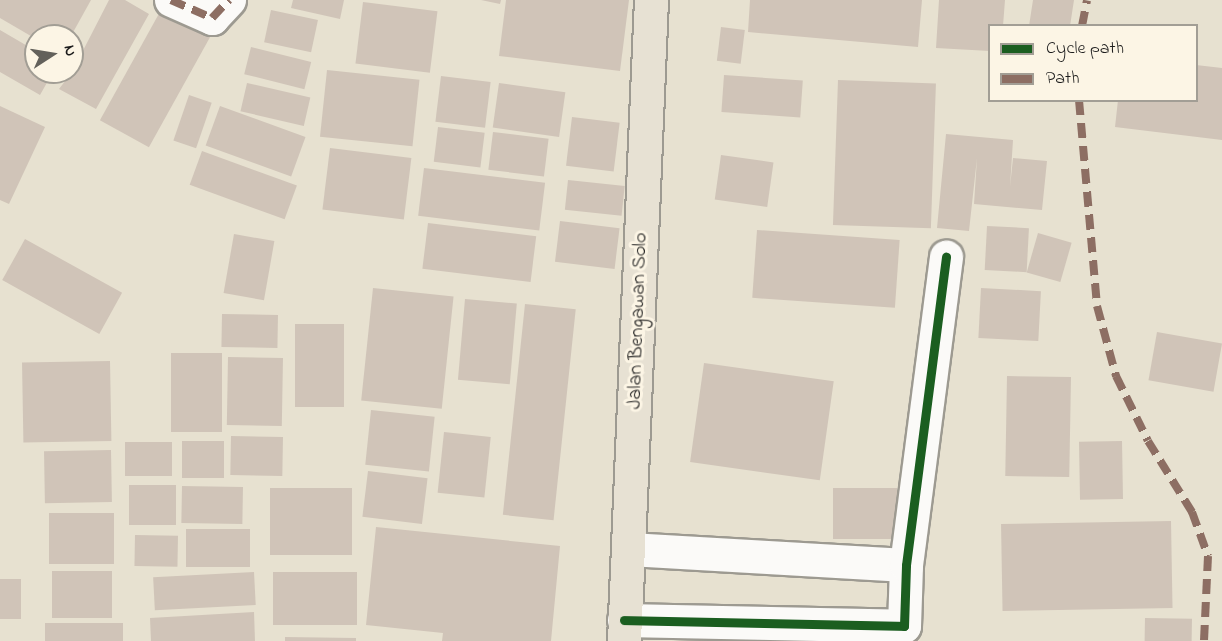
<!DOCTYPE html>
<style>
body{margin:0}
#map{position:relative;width:1222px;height:641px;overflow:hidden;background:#e7e1d0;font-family:"Indie Flower",sans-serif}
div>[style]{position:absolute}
.building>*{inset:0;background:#d0c4b8;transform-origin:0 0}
.roads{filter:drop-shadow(2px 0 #9d9a91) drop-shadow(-2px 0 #9d9a91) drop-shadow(0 2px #9d9a91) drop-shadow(0 -2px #9d9a91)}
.minor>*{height:33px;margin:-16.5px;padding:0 16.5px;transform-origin:16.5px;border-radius:16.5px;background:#fbfaf8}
.major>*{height:33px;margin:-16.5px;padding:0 16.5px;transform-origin:16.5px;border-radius:16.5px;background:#e7e1d3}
.quiet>*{height:8px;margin-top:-4px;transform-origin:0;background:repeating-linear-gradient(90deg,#8d6e63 0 15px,transparent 0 23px)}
.cycleway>*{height:9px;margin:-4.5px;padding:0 4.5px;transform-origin:4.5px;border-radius:4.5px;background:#1b5e20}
span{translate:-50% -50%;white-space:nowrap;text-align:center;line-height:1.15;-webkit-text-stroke:6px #fcf5e5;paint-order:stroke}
.street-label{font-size:20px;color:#1c1c1c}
.legend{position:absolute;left:988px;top:24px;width:210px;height:78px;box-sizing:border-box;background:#fcf5e5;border:2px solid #a29e95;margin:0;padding:8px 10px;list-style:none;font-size:18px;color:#1c1c1c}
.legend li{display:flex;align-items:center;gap:12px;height:30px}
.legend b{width:30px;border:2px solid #a29e95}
.north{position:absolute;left:24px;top:24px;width:60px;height:60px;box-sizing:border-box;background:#fcf5e5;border:2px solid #a29e95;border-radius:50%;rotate:78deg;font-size:16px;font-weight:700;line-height:24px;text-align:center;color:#1c1c1c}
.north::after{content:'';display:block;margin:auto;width:21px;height:27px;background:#63615b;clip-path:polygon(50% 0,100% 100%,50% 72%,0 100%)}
</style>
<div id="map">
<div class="building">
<i style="clip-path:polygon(0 0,91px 0,71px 36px,36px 39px,0 18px)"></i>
<i style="clip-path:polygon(109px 0,125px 0,149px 14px,96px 109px,59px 89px,72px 72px)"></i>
<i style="clip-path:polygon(293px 0,344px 0,340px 19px,291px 8px)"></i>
<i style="clip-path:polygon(481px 0,501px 0,500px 4px)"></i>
<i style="clip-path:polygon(506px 0,629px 0,620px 71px,499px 56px)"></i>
<i style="clip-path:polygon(750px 0,922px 0,918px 47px,748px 32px)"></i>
<i style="clip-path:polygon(939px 0,1005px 0,1003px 26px,990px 26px,990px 51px,936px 48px)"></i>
<i style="clip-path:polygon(1033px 0,1074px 0,1070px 26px,1029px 26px)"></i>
<i style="left:363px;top:2px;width:75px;height:62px;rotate:7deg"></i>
<i style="left:161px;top:10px;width:56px;height:126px;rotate:29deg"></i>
<i style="left:271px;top:10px;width:48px;height:33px;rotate:12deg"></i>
<i style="left:721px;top:27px;width:24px;height:34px;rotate:7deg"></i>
<i style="clip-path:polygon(0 30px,36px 51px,36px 72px,53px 72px,40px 95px,0 72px)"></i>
<i style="left:251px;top:47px;width:62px;height:28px;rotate:14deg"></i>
<i style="clip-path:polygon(1196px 65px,1222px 68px,1222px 140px,1115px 127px,1118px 100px,1196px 100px)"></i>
<i style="left:327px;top:70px;width:93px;height:67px;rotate:6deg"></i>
<i style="left:724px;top:75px;width:79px;height:37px;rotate:4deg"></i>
<i style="left:441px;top:76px;width:50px;height:46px;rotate:7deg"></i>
<i style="left:838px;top:80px;width:98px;height:145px;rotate:2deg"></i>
<i style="left:247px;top:83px;width:65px;height:29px;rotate:13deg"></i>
<i style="left:499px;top:83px;width:67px;height:45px;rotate:8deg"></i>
<i style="left:189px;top:95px;width:24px;height:48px;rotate:19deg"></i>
<i style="clip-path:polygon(0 106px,45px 127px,9px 204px,0 200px)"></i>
<i style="left:220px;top:106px;width:91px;height:42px;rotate:20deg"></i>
<i style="left:572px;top:117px;width:48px;height:49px;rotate:7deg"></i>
<i style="left:438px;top:127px;width:47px;height:35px;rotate:7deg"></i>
<i style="left:493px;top:132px;width:56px;height:38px;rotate:7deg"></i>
<i style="clip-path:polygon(946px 134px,1013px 140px,1010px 187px,1013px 158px,1047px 161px,1042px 210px,974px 204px,977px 158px,969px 231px,937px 228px)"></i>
<i style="left:330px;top:148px;width:82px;height:62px;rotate:7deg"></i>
<i style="left:202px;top:151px;width:101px;height:36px;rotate:20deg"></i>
<i style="left:721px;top:155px;width:53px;height:45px;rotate:8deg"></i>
<i style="left:424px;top:168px;width:122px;height:48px;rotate:7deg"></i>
<i style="left:568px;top:180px;width:57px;height:30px;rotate:6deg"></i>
<i style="left:560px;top:221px;width:60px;height:41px;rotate:7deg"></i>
<i style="left:428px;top:223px;width:109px;height:46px;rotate:7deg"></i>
<i style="left:987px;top:226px;width:42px;height:44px;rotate:3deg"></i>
<i style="left:757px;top:230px;width:143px;height:68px;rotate:4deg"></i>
<i style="left:1038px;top:233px;width:35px;height:41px;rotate:16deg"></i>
<i style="left:234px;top:234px;width:41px;height:60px;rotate:10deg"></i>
<i style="left:25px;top:239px;width:111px;height:47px;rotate:29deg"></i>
<i style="left:373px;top:288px;width:81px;height:113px;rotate:6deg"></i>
<i style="left:981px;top:288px;width:60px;height:50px;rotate:3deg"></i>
<i style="left:465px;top:299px;width:52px;height:81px;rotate:5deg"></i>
<i style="left:525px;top:304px;width:51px;height:212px;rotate:6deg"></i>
<i style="left:222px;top:314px;width:56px;height:33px;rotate:1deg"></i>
<i style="left:295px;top:324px;width:49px;height:83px"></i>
<i style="left:1157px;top:332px;width:66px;height:49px;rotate:10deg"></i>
<i style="left:171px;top:353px;width:51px;height:79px"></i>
<i style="left:228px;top:357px;width:55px;height:68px;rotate:1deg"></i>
<i style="left:110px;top:361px;width:80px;height:88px;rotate:89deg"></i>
<i style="left:704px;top:363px;width:131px;height:100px;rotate:8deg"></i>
<i style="left:1007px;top:376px;width:64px;height:100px;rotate:1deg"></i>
<i style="left:371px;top:410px;width:64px;height:55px;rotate:6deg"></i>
<i style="left:444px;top:432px;width:47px;height:61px;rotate:6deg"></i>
<i style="left:231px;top:436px;width:52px;height:39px;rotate:1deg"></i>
<i style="left:182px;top:441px;width:42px;height:37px"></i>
<i style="left:1122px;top:441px;width:58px;height:43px;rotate:89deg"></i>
<i style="left:125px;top:442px;width:47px;height:34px"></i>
<i style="left:111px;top:450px;width:52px;height:67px;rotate:89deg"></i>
<i style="left:368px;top:471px;width:60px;height:46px;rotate:7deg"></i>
<i style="left:129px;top:485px;width:47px;height:40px"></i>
<i style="left:182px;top:486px;width:61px;height:37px;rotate:1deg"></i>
<i style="left:270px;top:488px;width:82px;height:67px"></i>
<i style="left:833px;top:488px;width:64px;height:51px"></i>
<i style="left:49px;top:513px;width:65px;height:51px"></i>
<i style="left:1171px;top:521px;width:87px;height:170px;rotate:89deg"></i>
<i style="clip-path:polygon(376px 527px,560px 546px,551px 641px,442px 641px,443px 633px,366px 625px)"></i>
<i style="left:186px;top:529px;width:64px;height:38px"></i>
<i style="left:135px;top:535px;width:43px;height:31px;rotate:1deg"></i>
<i style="left:112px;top:571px;width:47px;height:60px;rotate:90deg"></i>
<i style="left:254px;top:572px;width:33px;height:101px;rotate:87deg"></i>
<i style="left:273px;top:572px;width:84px;height:53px"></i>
<i style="left:0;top:579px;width:21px;height:40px"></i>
<i style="clip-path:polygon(254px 612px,255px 641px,151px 641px,150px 618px)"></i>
<i style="left:1145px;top:618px;width:47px;height:23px;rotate:1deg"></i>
<i style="left:123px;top:623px;width:18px;height:78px;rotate:90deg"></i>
<i style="clip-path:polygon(285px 637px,356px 638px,356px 641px,285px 641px)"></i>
</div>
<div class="roads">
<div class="minor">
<i style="left:171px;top:0;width:45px;rotate:23.7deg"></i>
<i style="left:212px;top:18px;width:25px;rotate:-47deg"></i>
<i style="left:629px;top:549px;width:277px;rotate:3.3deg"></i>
<i style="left:624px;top:620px;width:280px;rotate:1.2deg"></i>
<i style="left:904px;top:626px;width:61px;rotate:-88.1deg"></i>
<i style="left:906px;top:565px;width:311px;rotate:-82.6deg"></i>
</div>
<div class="major">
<i style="left:624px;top:641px;width:642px;rotate:-87.59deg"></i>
</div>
</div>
<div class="quiet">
<i style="left:171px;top:0;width:45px;rotate:23.7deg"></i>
<i style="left:212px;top:18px;width:25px;rotate:-47deg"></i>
<i style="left:1082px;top:26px;width:26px;rotate:-79deg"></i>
<i style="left:1079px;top:100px;width:207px;rotate:85deg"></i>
<i style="left:1097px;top:306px;width:73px;rotate:74.8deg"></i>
<i style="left:1116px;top:376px;width:72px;rotate:63.8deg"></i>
<i style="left:1148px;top:441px;width:84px;rotate:58.2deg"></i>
<i style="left:1192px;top:512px;width:47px;rotate:70deg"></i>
<i style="left:1208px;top:556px;width:85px;rotate:92.7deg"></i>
</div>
<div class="cycleway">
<i style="left:624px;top:620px;width:280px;rotate:1.2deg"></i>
<i style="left:904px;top:626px;width:61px;rotate:-88.1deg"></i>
<i style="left:906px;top:565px;width:311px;rotate:-82.6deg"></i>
</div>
<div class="street-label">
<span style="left:638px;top:321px;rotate:-88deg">Jalan Bengawan Solo</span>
</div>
<ul class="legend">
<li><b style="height:8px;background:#1b5e20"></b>Cycle path</li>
<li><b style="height:8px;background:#8d6e63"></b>Path</li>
</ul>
<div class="north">N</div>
</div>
